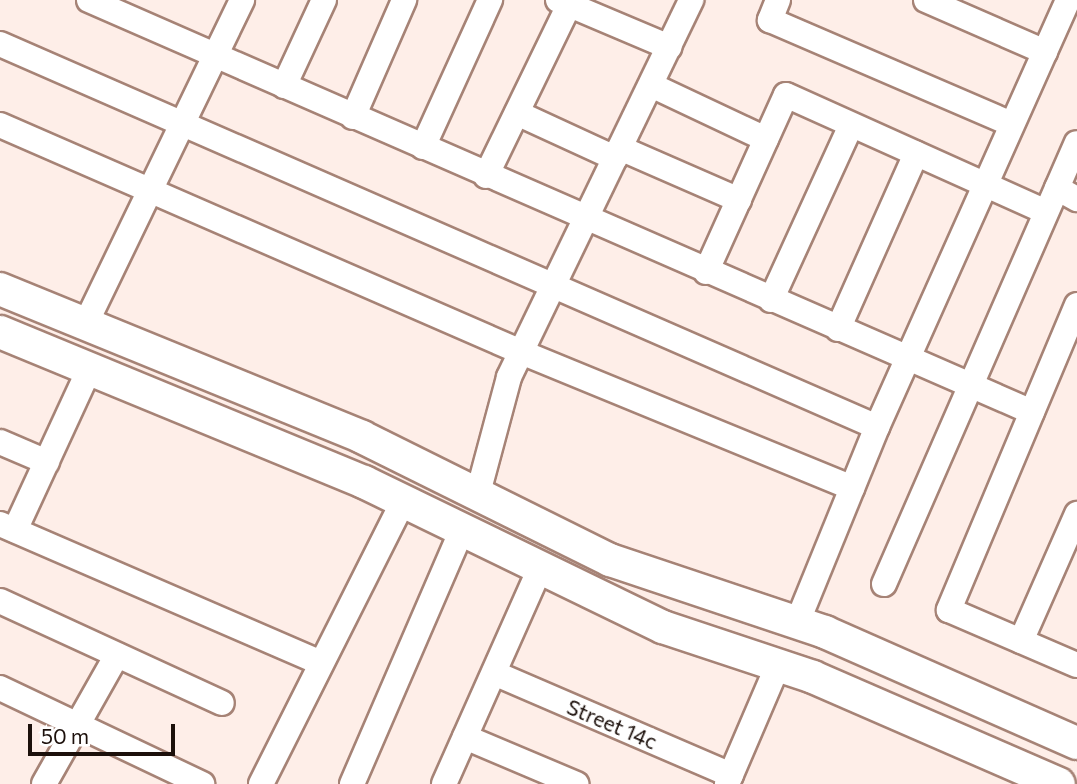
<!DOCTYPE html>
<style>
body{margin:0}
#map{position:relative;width:1077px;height:784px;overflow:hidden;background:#feeee8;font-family:Commissioner,sans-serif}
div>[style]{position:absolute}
.roads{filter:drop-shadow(2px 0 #a68376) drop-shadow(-2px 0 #a68376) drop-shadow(0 2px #a68376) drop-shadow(0 -2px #a68376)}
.minor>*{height:24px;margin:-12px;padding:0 12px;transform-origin:12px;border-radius:12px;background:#fff}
.major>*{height:32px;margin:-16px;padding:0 16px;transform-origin:16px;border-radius:16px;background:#fff}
span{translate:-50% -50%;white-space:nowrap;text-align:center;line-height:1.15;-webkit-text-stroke:6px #fff;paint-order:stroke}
.street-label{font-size:21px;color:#1c100b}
.scale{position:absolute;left:28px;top:724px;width:147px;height:32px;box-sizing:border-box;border:4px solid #1c100b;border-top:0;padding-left:9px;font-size:21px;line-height:24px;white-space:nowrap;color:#1c100b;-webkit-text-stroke:5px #fff;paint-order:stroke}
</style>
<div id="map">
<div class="roads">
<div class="minor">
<i style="left:89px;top:0;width:1029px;rotate:23.6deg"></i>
<i style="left:558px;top:0;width:121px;rotate:22.9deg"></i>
<i style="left:778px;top:0;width:22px;rotate:112deg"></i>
<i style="left:770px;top:20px;width:263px;rotate:23.3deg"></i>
<i style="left:926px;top:0;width:130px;rotate:23.6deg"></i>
<i style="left:0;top:44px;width:957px;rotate:23.59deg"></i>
<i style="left:877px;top:427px;width:212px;rotate:112.2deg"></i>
<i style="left:651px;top:85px;width:127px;rotate:25.2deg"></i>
<i style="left:284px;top:86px;width:95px;rotate:-65.1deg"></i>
<i style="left:517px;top:113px;width:108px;rotate:24.7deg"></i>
<i style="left:353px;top:117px;width:128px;rotate:-66.4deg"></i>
<i style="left:0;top:125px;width:568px;rotate:23.54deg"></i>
<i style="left:521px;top:352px;width:358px;rotate:22.3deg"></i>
<i style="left:423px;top:147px;width:162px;rotate:-65.5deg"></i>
<i style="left:620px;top:148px;width:130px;rotate:23.6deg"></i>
<i style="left:486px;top:176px;width:190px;rotate:-64.1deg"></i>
<i style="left:1057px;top:188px;width:23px;rotate:29deg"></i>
<i style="left:706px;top:272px;width:194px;rotate:-65.7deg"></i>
<i style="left:786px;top:95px;width:285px;rotate:24.2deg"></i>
<i style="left:771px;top:300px;width:192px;rotate:-65.4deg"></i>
<i style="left:1077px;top:305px;width:331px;rotate:112.8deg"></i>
<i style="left:949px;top:610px;width:139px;rotate:23.3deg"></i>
<i style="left:85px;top:325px;width:361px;rotate:-64.2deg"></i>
<i style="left:838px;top:329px;width:192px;rotate:-66deg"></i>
<i style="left:877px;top:427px;width:468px;rotate:-65.9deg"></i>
<i style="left:0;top:442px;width:51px;rotate:23.1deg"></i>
<i style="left:478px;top:493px;width:120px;rotate:-75deg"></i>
<i style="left:509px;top:377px;width:419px;rotate:-64.2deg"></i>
<i style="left:0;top:524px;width:348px;rotate:23.4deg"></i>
<i style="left:15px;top:530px;width:176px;rotate:-65.2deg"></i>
<i style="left:884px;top:584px;width:481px;rotate:-66.4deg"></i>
<i style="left:0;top:601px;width:244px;rotate:24.7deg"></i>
<i style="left:1021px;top:641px;width:139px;rotate:-66.2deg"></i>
<i style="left:494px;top:673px;width:258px;rotate:23.3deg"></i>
<i style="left:0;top:688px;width:224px;rotate:25.4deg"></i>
<i style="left:465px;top:737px;width:121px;rotate:22.9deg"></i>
<i style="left:44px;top:784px;width:148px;rotate:-60.5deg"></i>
<i style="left:261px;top:784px;width:318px;rotate:-63.3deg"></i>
<i style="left:352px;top:784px;width:280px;rotate:-66.6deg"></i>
<i style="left:444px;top:784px;width:239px;rotate:-66deg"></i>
<i style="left:727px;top:784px;width:129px;rotate:-66.8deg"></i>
</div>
<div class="major">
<i style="left:0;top:289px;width:391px;rotate:22.2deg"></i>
<i style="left:362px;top:437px;width:277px;rotate:26.4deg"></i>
<i style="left:610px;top:560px;width:227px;rotate:18.5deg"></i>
<i style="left:825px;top:632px;width:275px;rotate:23.8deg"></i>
<i style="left:0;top:332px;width:394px;rotate:22.4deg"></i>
<i style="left:364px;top:482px;width:332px;rotate:25.9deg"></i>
<i style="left:663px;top:627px;width:158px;rotate:18.4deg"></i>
<i style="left:813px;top:677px;width:268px;rotate:23.5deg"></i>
</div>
</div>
<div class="street-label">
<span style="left:612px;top:724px;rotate:23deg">Street 14c</span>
</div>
<div class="scale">50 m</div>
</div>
